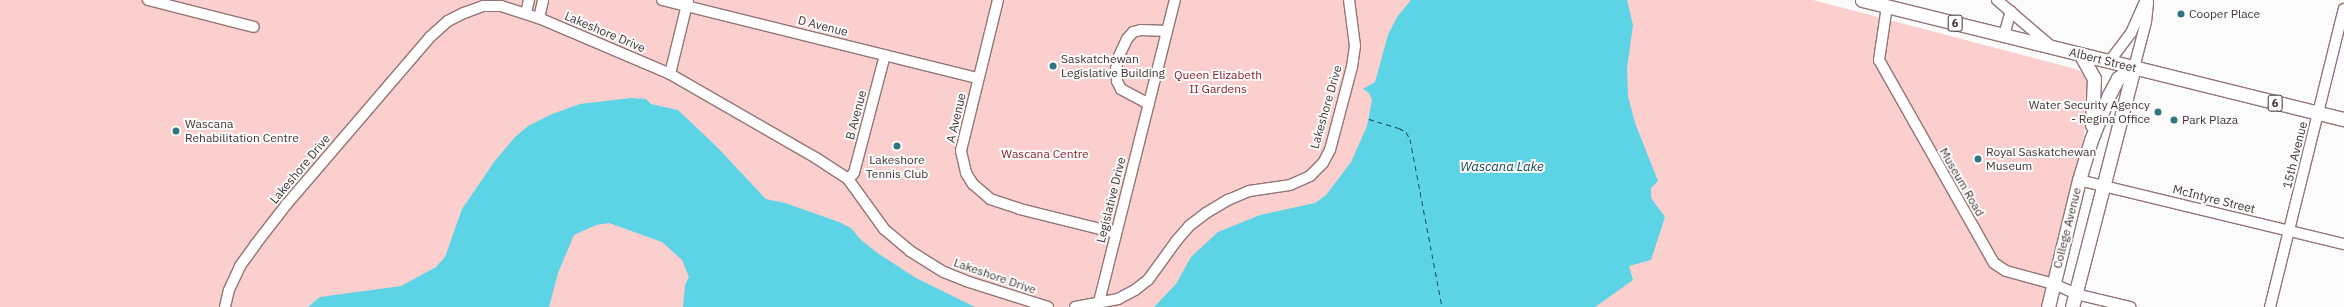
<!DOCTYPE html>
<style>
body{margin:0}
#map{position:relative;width:2344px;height:307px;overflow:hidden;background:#fbfbfb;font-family:"IBM Plex Sans",sans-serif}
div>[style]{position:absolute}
.green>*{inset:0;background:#fbcfcd}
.water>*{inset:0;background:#5dd3e6}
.ferry>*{height:1px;margin-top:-0.5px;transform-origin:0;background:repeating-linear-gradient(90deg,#154a52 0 5px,transparent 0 9px)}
.roads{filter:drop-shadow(1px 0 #927574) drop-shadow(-1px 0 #927574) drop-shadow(0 1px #927574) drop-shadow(0 -1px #927574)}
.minor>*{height:10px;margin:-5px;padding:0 5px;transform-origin:5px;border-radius:5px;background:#fff}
.major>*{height:13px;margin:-6.5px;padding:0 6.5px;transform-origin:6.5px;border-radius:6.5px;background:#fff}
.dots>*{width:11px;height:11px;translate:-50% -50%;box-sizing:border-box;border:2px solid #fbfbfb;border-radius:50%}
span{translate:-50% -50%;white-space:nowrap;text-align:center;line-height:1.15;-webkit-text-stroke:4px #fbfbfb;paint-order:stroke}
.shield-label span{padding:1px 3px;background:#fbfbfb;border:1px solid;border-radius:3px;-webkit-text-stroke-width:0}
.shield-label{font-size:11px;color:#413534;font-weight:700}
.poi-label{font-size:12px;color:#413534}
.left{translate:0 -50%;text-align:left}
.right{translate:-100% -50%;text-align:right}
.street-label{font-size:12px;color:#413534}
.park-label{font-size:12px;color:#89212c}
.water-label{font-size:13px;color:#154a52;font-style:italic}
</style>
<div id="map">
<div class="green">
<i style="clip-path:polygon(0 0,1813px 0,2072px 68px,2085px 73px,2090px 82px,2084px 136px,2043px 307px,0 307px)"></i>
</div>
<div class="water">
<i style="clip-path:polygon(1411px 0,1627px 0,1633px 25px,1627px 68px,1628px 96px,1635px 123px,1658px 181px,1651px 188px,1651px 198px,1665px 217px,1651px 260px,1629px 266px,1633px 280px,1595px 307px,1154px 307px,1176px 284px,1191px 257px,1218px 232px,1260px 215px,1315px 203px,1326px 195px,1351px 162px,1367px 126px,1372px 100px,1369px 93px,1363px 89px,1375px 82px,1388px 35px,1397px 17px)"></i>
<i style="clip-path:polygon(631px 98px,646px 99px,651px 104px,678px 110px,716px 146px,766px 199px,785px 203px,839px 222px,851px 228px,861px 240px,879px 254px,916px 278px,975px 307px,683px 307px,685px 285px,689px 277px,682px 260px,662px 242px,609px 223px,596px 225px,574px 235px,558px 273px,549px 307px,308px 307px,320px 297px,401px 286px,436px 267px,445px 257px,462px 209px,494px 162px,515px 137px,528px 126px,552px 114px,580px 104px)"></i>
</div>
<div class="ferry">
<i style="left:1369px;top:119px;width:31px;rotate:17deg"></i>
<i style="left:1399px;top:128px;width:8px;rotate:30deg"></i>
<i style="left:1406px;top:132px;width:8px;rotate:60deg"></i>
<i style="left:1410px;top:139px;width:171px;rotate:79.2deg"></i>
</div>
<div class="roads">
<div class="minor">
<i style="left:148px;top:0;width:109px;rotate:14.3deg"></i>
<i style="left:662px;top:0;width:325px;rotate:13.9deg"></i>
<i style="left:998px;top:0;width:155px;rotate:103.8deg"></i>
<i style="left:961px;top:151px;width:23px;rotate:77deg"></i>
<i style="left:966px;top:173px;width:13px;rotate:58deg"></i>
<i style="left:973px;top:184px;width:23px;rotate:41deg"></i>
<i style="left:990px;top:199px;width:32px;rotate:18deg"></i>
<i style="left:1020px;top:209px;width:99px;rotate:14deg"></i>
<i style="left:1997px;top:0;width:72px;rotate:40.5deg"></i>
<i style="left:1887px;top:6px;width:55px;rotate:98.4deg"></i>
<i style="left:1879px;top:60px;width:233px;rotate:60.5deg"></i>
<i style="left:1994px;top:263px;width:14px;rotate:34deg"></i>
<i style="left:2006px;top:271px;width:50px;rotate:15.2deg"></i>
<i style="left:2054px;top:284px;width:24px;rotate:24deg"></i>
<i style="left:2076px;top:294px;width:56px;rotate:13.5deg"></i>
<i style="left:526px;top:13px;width:13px;rotate:-77deg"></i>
<i style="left:539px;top:18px;width:18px;rotate:-77deg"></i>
<i style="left:2004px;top:35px;width:25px;rotate:-74deg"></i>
<i style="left:2109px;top:62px;width:36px;rotate:-53deg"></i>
<i style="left:2131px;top:33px;width:36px;rotate:-66deg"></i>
<i style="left:2134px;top:68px;width:48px;rotate:-75.4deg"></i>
<i style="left:2146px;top:22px;width:20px;rotate:-84deg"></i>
<i style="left:670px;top:74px;width:76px;rotate:-76.3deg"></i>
<i style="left:1149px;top:104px;width:32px;rotate:-152deg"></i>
<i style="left:1121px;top:89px;width:9px;rotate:-117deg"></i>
<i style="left:1117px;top:81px;width:12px;rotate:-95deg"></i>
<i style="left:1116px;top:69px;width:13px;rotate:-77deg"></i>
<i style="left:1119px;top:56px;width:19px;rotate:-65deg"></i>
<i style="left:1127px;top:39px;width:9px;rotate:-49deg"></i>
<i style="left:1133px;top:32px;width:8px;rotate:-14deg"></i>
<i style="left:1141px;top:30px;width:26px;rotate:2deg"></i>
<i style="left:848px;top:179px;width:8px;rotate:-45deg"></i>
<i style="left:854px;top:173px;width:122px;rotate:-75.3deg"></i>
<i style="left:2079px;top:180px;width:273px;rotate:13.6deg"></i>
<i style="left:1099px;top:302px;width:311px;rotate:-75.9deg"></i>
<i style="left:225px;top:307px;width:17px;rotate:-77deg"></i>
<i style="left:229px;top:290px;width:26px;rotate:-65deg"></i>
<i style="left:240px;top:266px;width:26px;rotate:-54deg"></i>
<i style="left:255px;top:245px;width:51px;rotate:-52.2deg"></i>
<i style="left:286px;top:205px;width:221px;rotate:-49.4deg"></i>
<i style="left:430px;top:37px;width:24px;rotate:-42deg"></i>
<i style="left:448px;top:21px;width:18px;rotate:-27deg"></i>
<i style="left:464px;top:13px;width:20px;rotate:-20deg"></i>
<i style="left:483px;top:6px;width:18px"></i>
<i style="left:501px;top:6px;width:40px;rotate:18deg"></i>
<i style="left:539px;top:18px;width:142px;rotate:23.1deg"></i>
<i style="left:670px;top:74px;width:168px;rotate:29.9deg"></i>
<i style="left:816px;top:158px;width:38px;rotate:33deg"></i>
<i style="left:848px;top:179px;width:62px;rotate:54.2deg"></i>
<i style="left:884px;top:229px;width:34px;rotate:40deg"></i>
<i style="left:910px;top:251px;width:40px;rotate:32deg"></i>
<i style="left:944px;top:272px;width:27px;rotate:22deg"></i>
<i style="left:969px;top:282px;width:83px;rotate:17.6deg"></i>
<i style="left:1075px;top:307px;width:44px;rotate:-10.5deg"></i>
<i style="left:1118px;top:299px;width:19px;rotate:-28deg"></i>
<i style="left:1135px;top:290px;width:16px;rotate:-38deg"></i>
<i style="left:1148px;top:280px;width:49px;rotate:-54.1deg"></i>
<i style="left:1177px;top:240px;width:18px;rotate:-49deg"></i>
<i style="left:1189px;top:226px;width:21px;rotate:-37deg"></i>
<i style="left:1206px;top:213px;width:26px;rotate:-31deg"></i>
<i style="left:1228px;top:200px;width:23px;rotate:-23deg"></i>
<i style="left:1249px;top:191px;width:41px;rotate:-8.3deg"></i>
<i style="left:1290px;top:185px;width:22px;rotate:-24deg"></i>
<i style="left:1310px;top:176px;width:18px;rotate:-45deg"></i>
<i style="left:1323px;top:163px;width:15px;rotate:-62deg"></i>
<i style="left:1330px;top:150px;width:86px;rotate:-75.2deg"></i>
<i style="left:1352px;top:67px;width:21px;rotate:-82deg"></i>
<i style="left:1355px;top:46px;width:46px;rotate:-97.4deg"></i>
<i style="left:2270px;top:307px;width:307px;rotate:-76.1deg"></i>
</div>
<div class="major">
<i style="left:1862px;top:0;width:496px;rotate:13.9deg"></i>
<i style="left:2081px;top:55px;width:26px;rotate:61deg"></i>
<i style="left:2094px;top:78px;width:47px;rotate:92.4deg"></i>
<i style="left:2048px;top:307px;width:131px;rotate:-76.3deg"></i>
<i style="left:2079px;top:180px;width:42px;rotate:-73.3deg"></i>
<i style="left:2091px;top:140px;width:48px;rotate:-68.2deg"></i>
<i style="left:2109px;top:95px;width:19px;rotate:-62deg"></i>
<i style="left:2118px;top:78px;width:19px;rotate:-32deg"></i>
<i style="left:2072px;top:307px;width:247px;rotate:-75.5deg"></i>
</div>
</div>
<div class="dots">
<i style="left:2181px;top:14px;background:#2f7681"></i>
<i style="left:1053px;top:66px;background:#2f7681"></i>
<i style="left:2158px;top:112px;background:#2f7681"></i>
<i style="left:2174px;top:120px;background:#2f7681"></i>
<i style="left:176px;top:131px;background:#2f7681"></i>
<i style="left:897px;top:146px;background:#2f7681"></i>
<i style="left:1978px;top:159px;background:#2f7681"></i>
</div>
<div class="shield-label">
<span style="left:1955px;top:23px">6</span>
<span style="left:2275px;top:103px">6</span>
</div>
<div class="poi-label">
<span class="left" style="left:2189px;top:14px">Cooper Place</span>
<span class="left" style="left:1061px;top:66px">Saskatchewan<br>Legislative Building</span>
<span class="right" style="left:2150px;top:112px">Water Security Agency<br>- Regina Office</span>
<span class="left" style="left:2182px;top:120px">Park Plaza</span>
<span class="left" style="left:185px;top:131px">Wascana<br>Rehabilitation Centre</span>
<span class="left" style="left:1986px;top:159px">Royal Saskatchewan<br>Museum</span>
<span style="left:897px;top:167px">Lakeshore<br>Tennis Club</span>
</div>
<div class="street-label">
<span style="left:823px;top:26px;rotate:14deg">D Avenue</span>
<span style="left:605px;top:32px;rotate:23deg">Lakeshore Drive</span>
<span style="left:2103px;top:60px;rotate:14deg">Albert Street</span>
<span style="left:1326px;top:107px;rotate:-74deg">Lakeshore Drive</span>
<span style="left:856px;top:115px;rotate:-75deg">B Avenue</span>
<span style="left:956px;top:118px;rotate:-77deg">A Avenue</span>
<span style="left:2295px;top:155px;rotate:-76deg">15th Avenue</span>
<span style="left:300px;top:169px;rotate:-50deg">Lakeshore Drive</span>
<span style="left:1962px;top:182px;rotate:60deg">Museum Road</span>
<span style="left:2214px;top:199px;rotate:14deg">McIntyre Street</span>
<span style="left:1111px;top:200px;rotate:-76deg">Legislative Drive</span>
<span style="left:2067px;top:228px;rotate:-76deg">College Avenue</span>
<span style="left:995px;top:276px;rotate:19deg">Lakeshore Drive</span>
</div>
<div class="park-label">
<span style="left:1218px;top:82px">Queen Elizabeth<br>II Gardens</span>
<span style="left:1045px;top:154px">Wascana Centre</span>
</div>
<div class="water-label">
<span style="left:1502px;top:167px">Wascana Lake</span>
</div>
</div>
